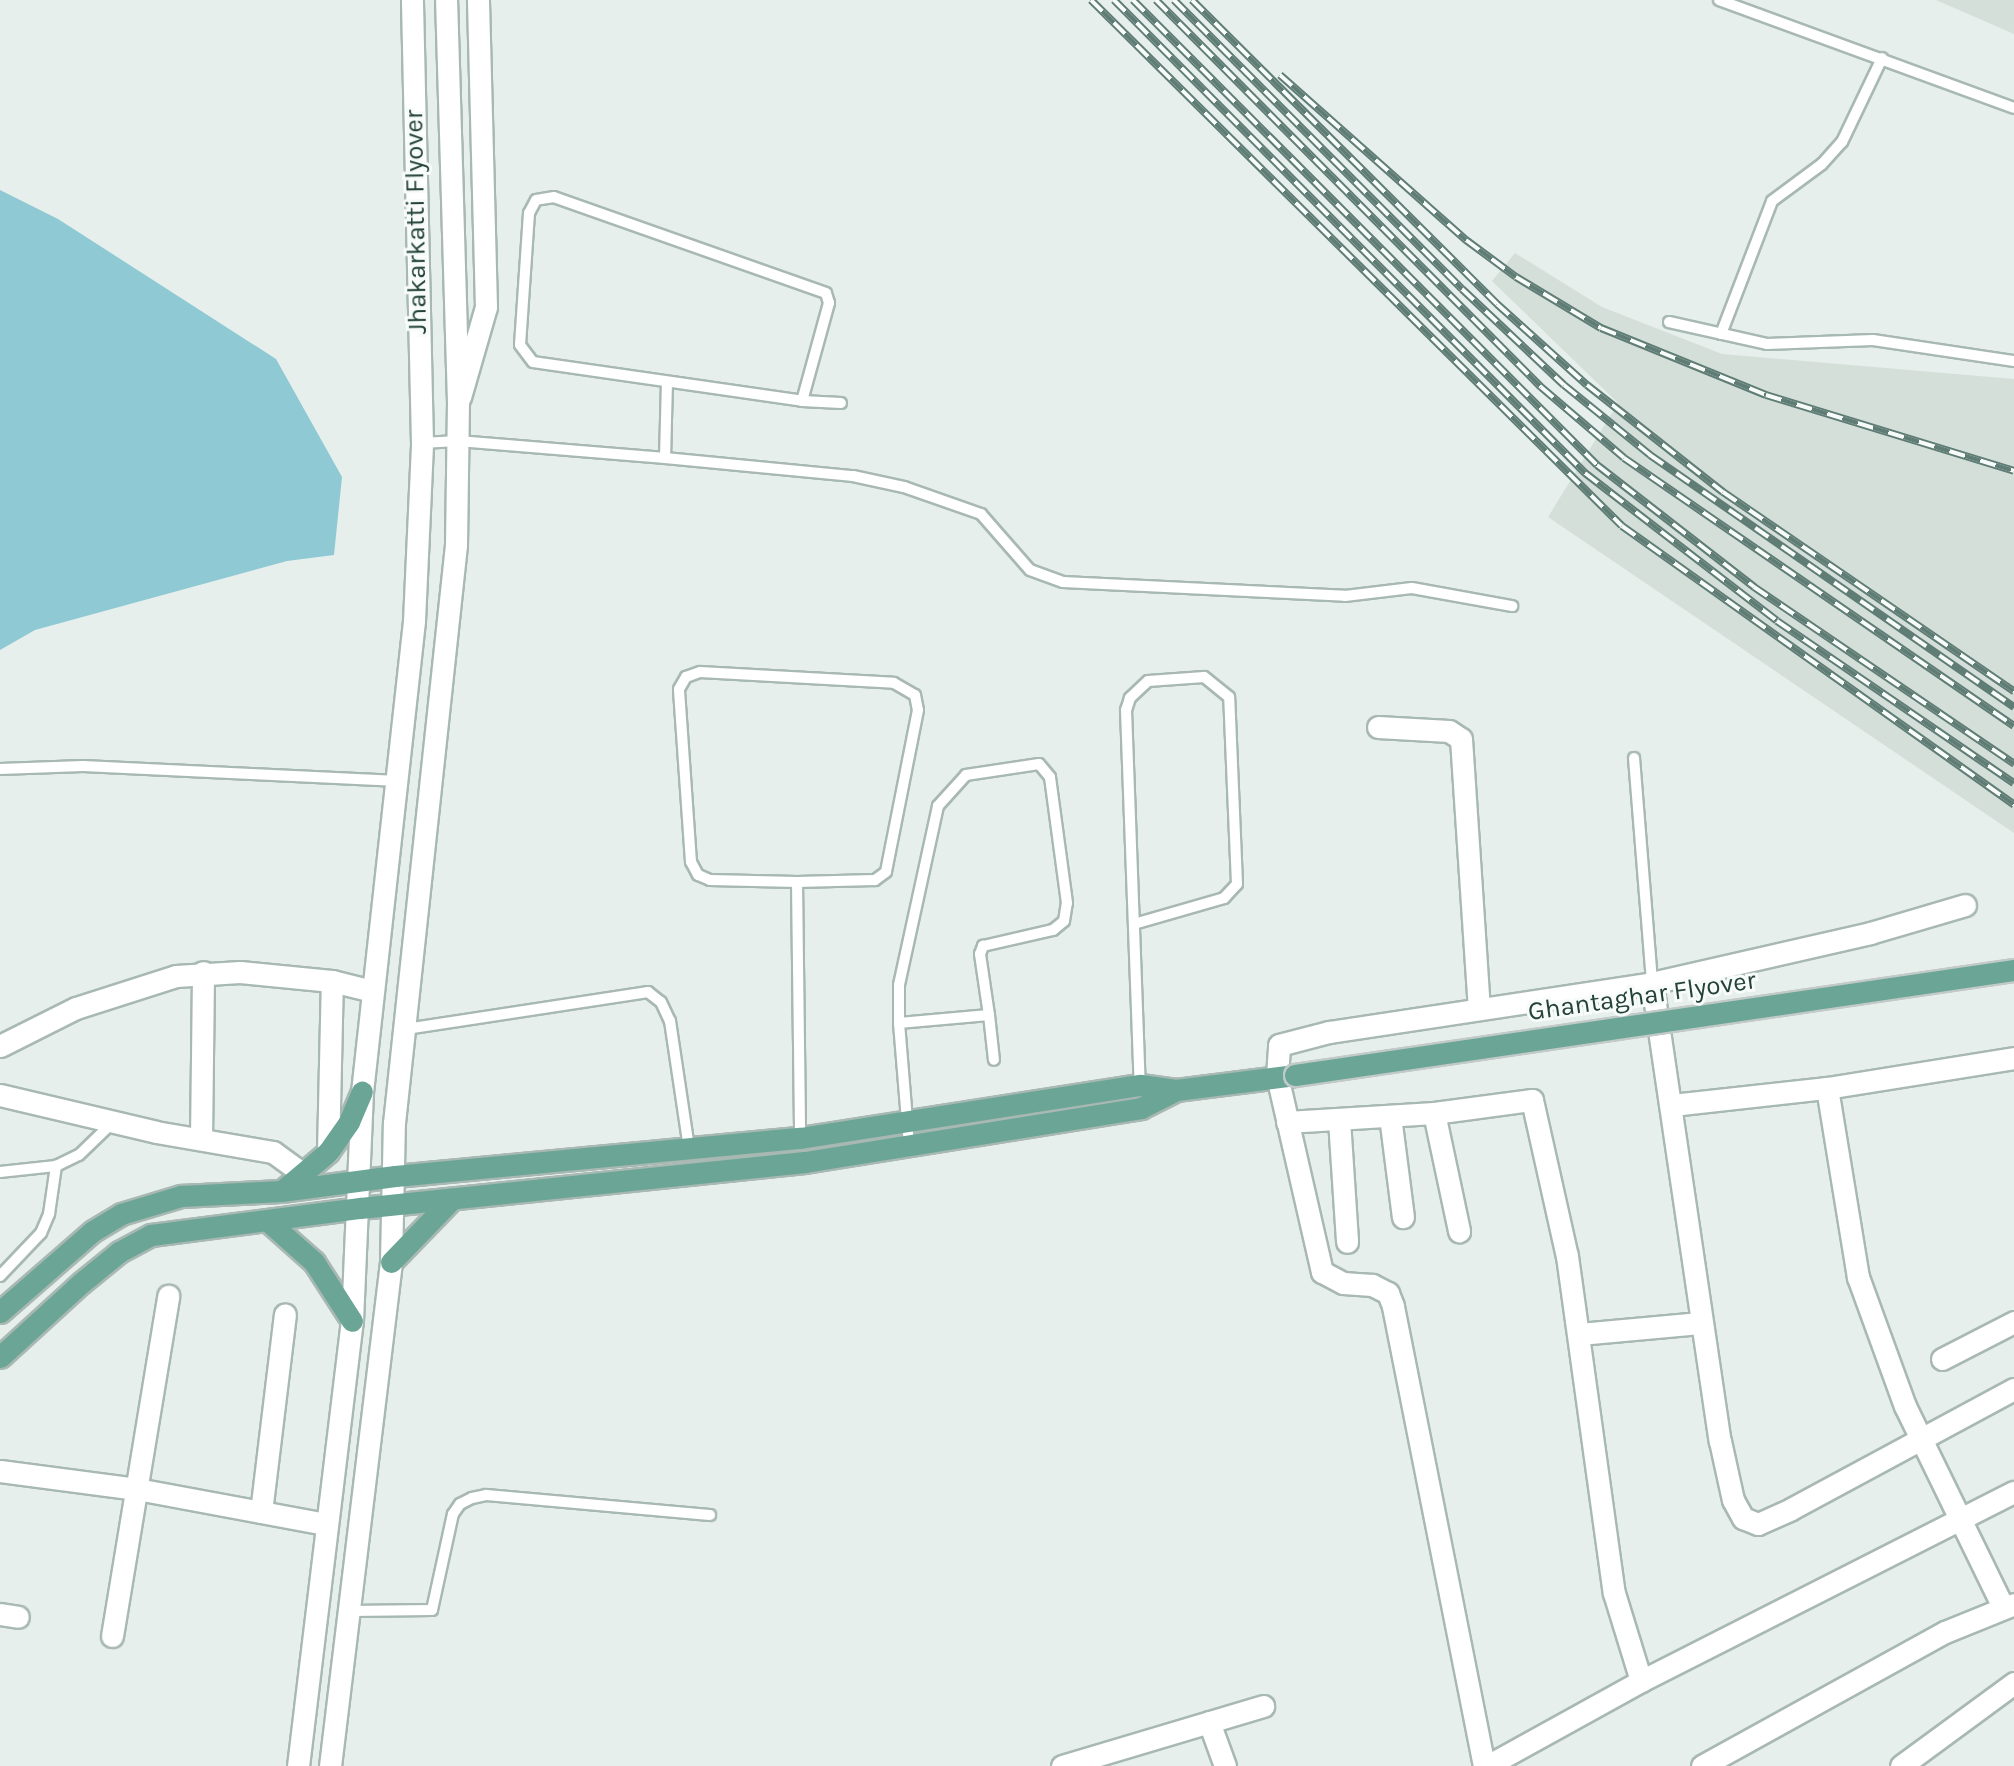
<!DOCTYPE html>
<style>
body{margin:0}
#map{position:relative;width:2014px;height:1766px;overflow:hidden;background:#e6efeb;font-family:Karla,sans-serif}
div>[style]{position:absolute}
.built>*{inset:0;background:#d4dfda}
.water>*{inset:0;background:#8ec9d4}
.roads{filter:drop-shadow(2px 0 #a8b8b2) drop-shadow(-2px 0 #a8b8b2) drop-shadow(0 2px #a8b8b2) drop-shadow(0 -2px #a8b8b2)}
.lane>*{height:10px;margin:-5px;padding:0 5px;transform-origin:5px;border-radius:5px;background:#fff}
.street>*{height:21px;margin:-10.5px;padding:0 10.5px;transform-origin:10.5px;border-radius:10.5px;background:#fff}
.secondary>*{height:21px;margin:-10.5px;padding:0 10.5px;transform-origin:10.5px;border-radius:10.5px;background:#fff}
.primary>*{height:21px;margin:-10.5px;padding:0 10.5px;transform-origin:10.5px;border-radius:10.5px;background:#6aa596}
.rail>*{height:8px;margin-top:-4px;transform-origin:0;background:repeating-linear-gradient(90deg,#f7fbf9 0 16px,#5f7d75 0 32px);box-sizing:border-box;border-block:2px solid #5f7d75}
.bridges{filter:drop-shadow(2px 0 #c2cac8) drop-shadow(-2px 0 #c2cac8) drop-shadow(0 2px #c2cac8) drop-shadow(0 -2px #c2cac8)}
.primary-bridge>*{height:21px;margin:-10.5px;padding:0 10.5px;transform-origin:10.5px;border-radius:10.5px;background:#6aa596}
span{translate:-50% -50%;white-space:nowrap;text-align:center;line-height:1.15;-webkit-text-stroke:6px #f7fbf9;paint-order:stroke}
.street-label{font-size:26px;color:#24423a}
</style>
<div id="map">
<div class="built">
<i style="clip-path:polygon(1936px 0,2014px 0,2014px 34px)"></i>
<i style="clip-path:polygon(1515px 253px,1602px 307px,1722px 354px,2014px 379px,2014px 833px,1548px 517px,1618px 403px,1492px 281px)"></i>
</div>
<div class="water">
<i style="clip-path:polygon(0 190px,58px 219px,276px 359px,342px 477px,334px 555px,287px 561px,35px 630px,0 650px)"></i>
</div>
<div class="roads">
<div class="lane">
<i style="left:1719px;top:0;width:314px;rotate:20.1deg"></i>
<i style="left:1669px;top:322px;width:100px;rotate:12.7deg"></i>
<i style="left:1767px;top:344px;width:106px;rotate:-2.2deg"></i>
<i style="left:1873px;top:340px;width:143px;rotate:8.5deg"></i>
<i style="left:1721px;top:334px;width:142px;rotate:-69deg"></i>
<i style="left:1772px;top:201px;width:62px;rotate:-36.5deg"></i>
<i style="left:1822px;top:164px;width:30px;rotate:-48deg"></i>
<i style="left:1842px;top:142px;width:93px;rotate:-64.5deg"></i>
<i style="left:802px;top:401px;width:102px;rotate:-74.6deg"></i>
<i style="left:829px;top:303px;width:10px;rotate:-107deg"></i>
<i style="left:826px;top:293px;width:288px;rotate:-160.6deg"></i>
<i style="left:554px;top:197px;width:18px;rotate:171deg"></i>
<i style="left:536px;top:200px;width:15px;rotate:118deg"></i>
<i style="left:529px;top:213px;width:132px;rotate:93.9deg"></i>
<i style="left:520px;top:345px;width:21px;rotate:53deg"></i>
<i style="left:533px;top:362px;width:272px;rotate:8.2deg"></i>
<i style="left:802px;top:401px;width:39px;rotate:3deg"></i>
<i style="left:422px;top:443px;width:36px;rotate:-3deg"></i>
<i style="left:458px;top:441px;width:208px;rotate:4.7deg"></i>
<i style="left:665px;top:458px;width:189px;rotate:5.5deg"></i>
<i style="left:853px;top:476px;width:52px;rotate:12.2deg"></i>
<i style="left:904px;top:487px;width:82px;rotate:19.3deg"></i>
<i style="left:981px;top:514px;width:74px;rotate:48.8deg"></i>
<i style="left:1030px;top:570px;width:35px;rotate:20deg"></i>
<i style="left:1063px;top:582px;width:282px;rotate:2.8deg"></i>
<i style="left:1345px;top:596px;width:67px;rotate:-6.8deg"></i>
<i style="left:1412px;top:588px;width:102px;rotate:10.2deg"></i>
<i style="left:665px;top:458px;width:76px;rotate:-88.5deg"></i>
<i style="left:700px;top:672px;width:194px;rotate:3.2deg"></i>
<i style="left:894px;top:683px;width:24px;rotate:30deg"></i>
<i style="left:915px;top:695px;width:15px;rotate:79deg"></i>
<i style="left:918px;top:710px;width:165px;rotate:101.2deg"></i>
<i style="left:886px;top:872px;width:14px;rotate:144deg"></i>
<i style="left:875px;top:880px;width:78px;rotate:178.5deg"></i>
<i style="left:797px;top:882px;width:87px;rotate:-178.7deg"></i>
<i style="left:710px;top:880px;width:13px;rotate:-157deg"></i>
<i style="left:698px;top:875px;width:15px;rotate:-118deg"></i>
<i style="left:691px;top:862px;width:173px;rotate:-94deg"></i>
<i style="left:679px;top:689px;width:14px;rotate:-60deg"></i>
<i style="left:686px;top:677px;width:15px;rotate:-20deg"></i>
<i style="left:1634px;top:758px;width:226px;rotate:85.4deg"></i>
<i style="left:0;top:769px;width:83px;rotate:-2.1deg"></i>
<i style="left:83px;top:766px;width:316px;rotate:2.7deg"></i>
<i style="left:797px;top:882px;width:256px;rotate:89.3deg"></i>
<i style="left:1134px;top:924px;width:94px;rotate:-16.1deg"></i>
<i style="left:1224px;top:898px;width:19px;rotate:-47deg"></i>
<i style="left:1237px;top:884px;width:187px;rotate:-92.4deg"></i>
<i style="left:1229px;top:697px;width:32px;rotate:-141deg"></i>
<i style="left:1204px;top:677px;width:56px;rotate:175.9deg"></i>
<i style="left:1148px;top:681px;width:25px;rotate:137deg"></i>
<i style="left:1130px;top:698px;width:13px;rotate:108deg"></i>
<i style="left:1126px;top:710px;width:377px;rotate:87.9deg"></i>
<i style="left:989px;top:1015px;width:45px;rotate:83.7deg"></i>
<i style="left:899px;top:1023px;width:90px;rotate:-5.1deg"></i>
<i style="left:989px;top:1015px;width:62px;rotate:-98.4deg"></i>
<i style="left:980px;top:954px;width:9px;rotate:-69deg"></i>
<i style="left:983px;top:946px;width:72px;rotate:-12.9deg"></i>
<i style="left:1053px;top:930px;width:14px;rotate:-39deg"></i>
<i style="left:1064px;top:921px;width:18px;rotate:-81deg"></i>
<i style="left:1067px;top:903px;width:127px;rotate:-97.7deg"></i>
<i style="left:1050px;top:777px;width:17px;rotate:-130deg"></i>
<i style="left:1039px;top:764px;width:74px;rotate:171.4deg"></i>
<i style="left:966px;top:775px;width:42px;rotate:132.1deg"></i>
<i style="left:938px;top:806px;width:183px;rotate:102.3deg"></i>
<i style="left:899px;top:985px;width:38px;rotate:90deg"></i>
<i style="left:899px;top:1023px;width:121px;rotate:85.3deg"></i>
<i style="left:406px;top:1029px;width:245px;rotate:-8.7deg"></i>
<i style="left:648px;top:992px;width:16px;rotate:38deg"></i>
<i style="left:661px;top:1002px;width:21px;rotate:65deg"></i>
<i style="left:670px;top:1021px;width:128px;rotate:81.5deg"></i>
<i style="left:0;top:1172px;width:56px;rotate:-6.1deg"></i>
<i style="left:56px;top:1166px;width:25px;rotate:-26deg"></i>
<i style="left:79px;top:1155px;width:47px;rotate:-44.1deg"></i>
<i style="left:0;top:1276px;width:59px;rotate:-46.4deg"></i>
<i style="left:41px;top:1233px;width:21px;rotate:-67deg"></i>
<i style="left:49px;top:1214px;width:49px;rotate:-81.7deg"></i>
<i style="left:350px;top:1611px;width:82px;rotate:-0.7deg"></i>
<i style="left:432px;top:1610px;width:98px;rotate:-77.7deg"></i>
<i style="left:453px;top:1514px;width:12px;rotate:-55deg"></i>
<i style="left:460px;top:1504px;width:13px;rotate:-27deg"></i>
<i style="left:472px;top:1498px;width:14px;rotate:-12deg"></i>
<i style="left:486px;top:1495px;width:225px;rotate:5.1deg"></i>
</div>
<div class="street">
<i style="left:460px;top:397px;width:94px;rotate:-73.9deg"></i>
<i style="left:486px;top:307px;width:307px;rotate:-91.5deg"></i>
<i style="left:1378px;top:727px;width:71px;rotate:3.2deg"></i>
<i style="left:1449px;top:731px;width:14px;rotate:34deg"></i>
<i style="left:1461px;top:739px;width:270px;rotate:86.2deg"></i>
<i style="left:1652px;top:983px;width:463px;rotate:81.6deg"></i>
<i style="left:1720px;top:1441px;width:60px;rotate:77.6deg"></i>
<i style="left:1733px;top:1500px;width:21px;rotate:61deg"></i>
<i style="left:1743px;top:1518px;width:16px;rotate:22deg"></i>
<i style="left:1758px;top:1524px;width:36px;rotate:-24deg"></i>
<i style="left:1791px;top:1509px;width:253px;rotate:-28.3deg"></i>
<i style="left:0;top:1046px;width:85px;rotate:-26.6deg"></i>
<i style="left:76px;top:1008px;width:105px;rotate:-17.7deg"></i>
<i style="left:176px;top:976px;width:64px;rotate:-3.6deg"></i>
<i style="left:240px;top:972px;width:92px;rotate:5.6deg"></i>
<i style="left:332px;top:981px;width:41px;rotate:14deg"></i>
<i style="left:1827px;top:1088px;width:192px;rotate:80.7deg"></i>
<i style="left:1858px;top:1277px;width:137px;rotate:70deg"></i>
<i style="left:1905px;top:1406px;width:224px;rotate:64deg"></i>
<i style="left:0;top:1095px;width:160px;rotate:13.3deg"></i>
<i style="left:156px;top:1132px;width:119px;rotate:9.7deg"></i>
<i style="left:273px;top:1152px;width:37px;rotate:36deg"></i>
<i style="left:1672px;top:1105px;width:156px;rotate:-6.3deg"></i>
<i style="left:1827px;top:1088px;width:189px;rotate:-9.1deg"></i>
<i style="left:1434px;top:1113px;width:121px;rotate:78deg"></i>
<i style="left:1390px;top:1116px;width:102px;rotate:82.7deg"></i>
<i style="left:1339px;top:1120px;width:122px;rotate:86.2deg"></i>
<i style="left:1287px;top:1122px;width:147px;rotate:-3.5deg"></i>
<i style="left:1434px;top:1113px;width:99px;rotate:-7.6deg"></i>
<i style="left:1532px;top:1100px;width:160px;rotate:77.4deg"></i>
<i style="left:1567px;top:1256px;width:340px;rotate:82.1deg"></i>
<i style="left:1614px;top:1593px;width:92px;rotate:72.9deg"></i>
<i style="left:201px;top:1139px;width:167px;rotate:-89.3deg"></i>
<i style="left:328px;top:1152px;width:171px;rotate:-88.7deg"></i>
<i style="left:1579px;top:1334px;width:122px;rotate:-5.2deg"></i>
<i style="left:1942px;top:1359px;width:81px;rotate:-27.2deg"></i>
<i style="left:0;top:1471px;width:138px;rotate:7.5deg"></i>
<i style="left:137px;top:1489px;width:191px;rotate:10.5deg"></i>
<i style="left:261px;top:1512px;width:199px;rotate:-83.1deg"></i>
<i style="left:0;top:1614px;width:18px;rotate:9deg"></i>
<i style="left:112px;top:1636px;width:345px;rotate:-80.6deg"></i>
<i style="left:1209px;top:1722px;width:47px;rotate:70deg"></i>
<i style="left:1062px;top:1766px;width:210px;rotate:-16.6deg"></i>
<i style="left:1484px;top:1766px;width:469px;rotate:-101.2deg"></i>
<i style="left:1393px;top:1306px;width:14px;rotate:-111deg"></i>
<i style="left:1388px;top:1293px;width:18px;rotate:-153deg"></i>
<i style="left:1372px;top:1285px;width:29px;rotate:-176deg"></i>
<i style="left:1343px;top:1283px;width:24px;rotate:-152deg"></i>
<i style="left:1322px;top:1272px;width:201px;rotate:-102.9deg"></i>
<i style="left:1277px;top:1076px;width:31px;rotate:-86deg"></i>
<i style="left:1279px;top:1045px;width:52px;rotate:-14.6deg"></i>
<i style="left:1329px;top:1032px;width:327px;rotate:-8.6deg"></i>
<i style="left:1652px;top:983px;width:224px;rotate:-12.9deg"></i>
<i style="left:1870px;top:933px;width:99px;rotate:-16.4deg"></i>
<i style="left:1487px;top:1766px;width:176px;rotate:-28.9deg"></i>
<i style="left:1641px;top:1681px;width:418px;rotate:-26.9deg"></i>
<i style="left:1901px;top:1766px;width:140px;rotate:-36.3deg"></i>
</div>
<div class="secondary">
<i style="left:298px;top:1766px;width:448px;rotate:-83.1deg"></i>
<i style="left:352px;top:1321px;width:229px;rotate:-87.5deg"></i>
<i style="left:362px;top:1092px;width:474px;rotate:-83.7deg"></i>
<i style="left:414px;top:621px;width:178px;rotate:-87.4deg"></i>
<i style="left:422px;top:443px;width:443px;rotate:-91.3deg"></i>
<i style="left:330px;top:1766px;width:508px;rotate:-83.1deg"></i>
<i style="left:391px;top:1262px;width:139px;rotate:-88.8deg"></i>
<i style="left:394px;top:1123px;width:581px;rotate:-83.88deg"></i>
<i style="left:456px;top:545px;width:143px;rotate:-89.2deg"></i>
<i style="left:458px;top:402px;width:402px;rotate:-91.7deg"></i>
<i style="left:1702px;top:1766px;width:277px;rotate:-28.9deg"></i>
<i style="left:1945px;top:1632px;width:74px;rotate:-22.1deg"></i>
</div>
<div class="primary">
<i style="left:283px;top:1190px;width:59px;rotate:-40.2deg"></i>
<i style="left:328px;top:1152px;width:37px;rotate:-55deg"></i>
<i style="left:349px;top:1122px;width:33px;rotate:-67deg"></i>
<i style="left:270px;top:1223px;width:59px;rotate:41.6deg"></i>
<i style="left:314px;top:1262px;width:70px;rotate:57.2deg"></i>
<i style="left:391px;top:1262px;width:88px;rotate:-45.9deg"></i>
<i style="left:0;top:1312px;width:123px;rotate:-41.1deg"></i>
<i style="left:93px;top:1231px;width:33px;rotate:-31deg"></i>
<i style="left:121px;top:1214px;width:63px;rotate:-16.7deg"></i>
<i style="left:181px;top:1196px;width:100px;rotate:-2.9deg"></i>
<i style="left:281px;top:1191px;width:115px;rotate:-7.5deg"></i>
<i style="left:395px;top:1176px;width:407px;rotate:-5.4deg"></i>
<i style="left:800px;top:1138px;width:344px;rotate:-8.9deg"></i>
<i style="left:1140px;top:1085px;width:36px;rotate:8deg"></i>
<i style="left:1176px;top:1090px;width:120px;rotate:-7.2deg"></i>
<i style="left:0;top:1357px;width:110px;rotate:-42.4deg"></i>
<i style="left:81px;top:1283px;width:49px;rotate:-39.2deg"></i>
<i style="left:119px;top:1252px;width:36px;rotate:-28deg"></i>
<i style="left:151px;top:1235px;width:211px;rotate:-7.4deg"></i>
<i style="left:360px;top:1208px;width:447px;rotate:-5.9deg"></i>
<i style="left:805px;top:1162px;width:340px;rotate:-9.1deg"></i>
<i style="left:1141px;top:1108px;width:39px;rotate:-27deg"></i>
</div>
</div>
<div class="rail">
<i style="left:1091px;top:0;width:747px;rotate:44.73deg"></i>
<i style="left:1622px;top:526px;width:481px;rotate:35.4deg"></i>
<i style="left:1114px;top:0;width:668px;rotate:45.12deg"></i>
<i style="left:1585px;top:473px;width:242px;rotate:37.6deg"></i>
<i style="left:1777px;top:621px;width:287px;rotate:34.4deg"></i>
<i style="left:1133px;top:0;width:657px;rotate:45.06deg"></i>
<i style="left:1597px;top:465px;width:199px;rotate:37.8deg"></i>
<i style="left:1754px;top:587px;width:315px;rotate:34.2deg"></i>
<i style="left:1156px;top:0;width:546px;rotate:45.15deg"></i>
<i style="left:1541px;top:387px;width:109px;rotate:40.5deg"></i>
<i style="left:1624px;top:458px;width:473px;rotate:34.5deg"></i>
<i style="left:1174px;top:0;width:408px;rotate:45.1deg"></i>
<i style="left:1462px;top:289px;width:140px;rotate:43.3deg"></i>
<i style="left:1564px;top:385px;width:111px;rotate:39.1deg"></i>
<i style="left:1650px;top:455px;width:443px;rotate:34.7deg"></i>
<i style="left:1192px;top:0;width:431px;rotate:44.9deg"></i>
<i style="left:1497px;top:304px;width:121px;rotate:42deg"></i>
<i style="left:1587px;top:385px;width:173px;rotate:38.2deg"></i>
<i style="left:1723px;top:492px;width:353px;rotate:34.4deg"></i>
<i style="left:1280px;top:75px;width:249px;rotate:41.6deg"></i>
<i style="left:1466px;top:240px;width:62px;rotate:36.5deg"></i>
<i style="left:1516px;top:277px;width:99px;rotate:31deg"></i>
<i style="left:1601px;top:328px;width:178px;rotate:22.1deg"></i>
<i style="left:1766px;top:395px;width:259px;rotate:17deg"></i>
</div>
<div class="bridges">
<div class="primary-bridge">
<i style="left:1295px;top:1075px;width:727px;rotate:-8.31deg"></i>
</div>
</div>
<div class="street-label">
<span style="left:416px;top:222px;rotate:-91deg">Jhakarkatti Flyover</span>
<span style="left:1642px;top:996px;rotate:-8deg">Ghantaghar Flyover</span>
</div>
</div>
